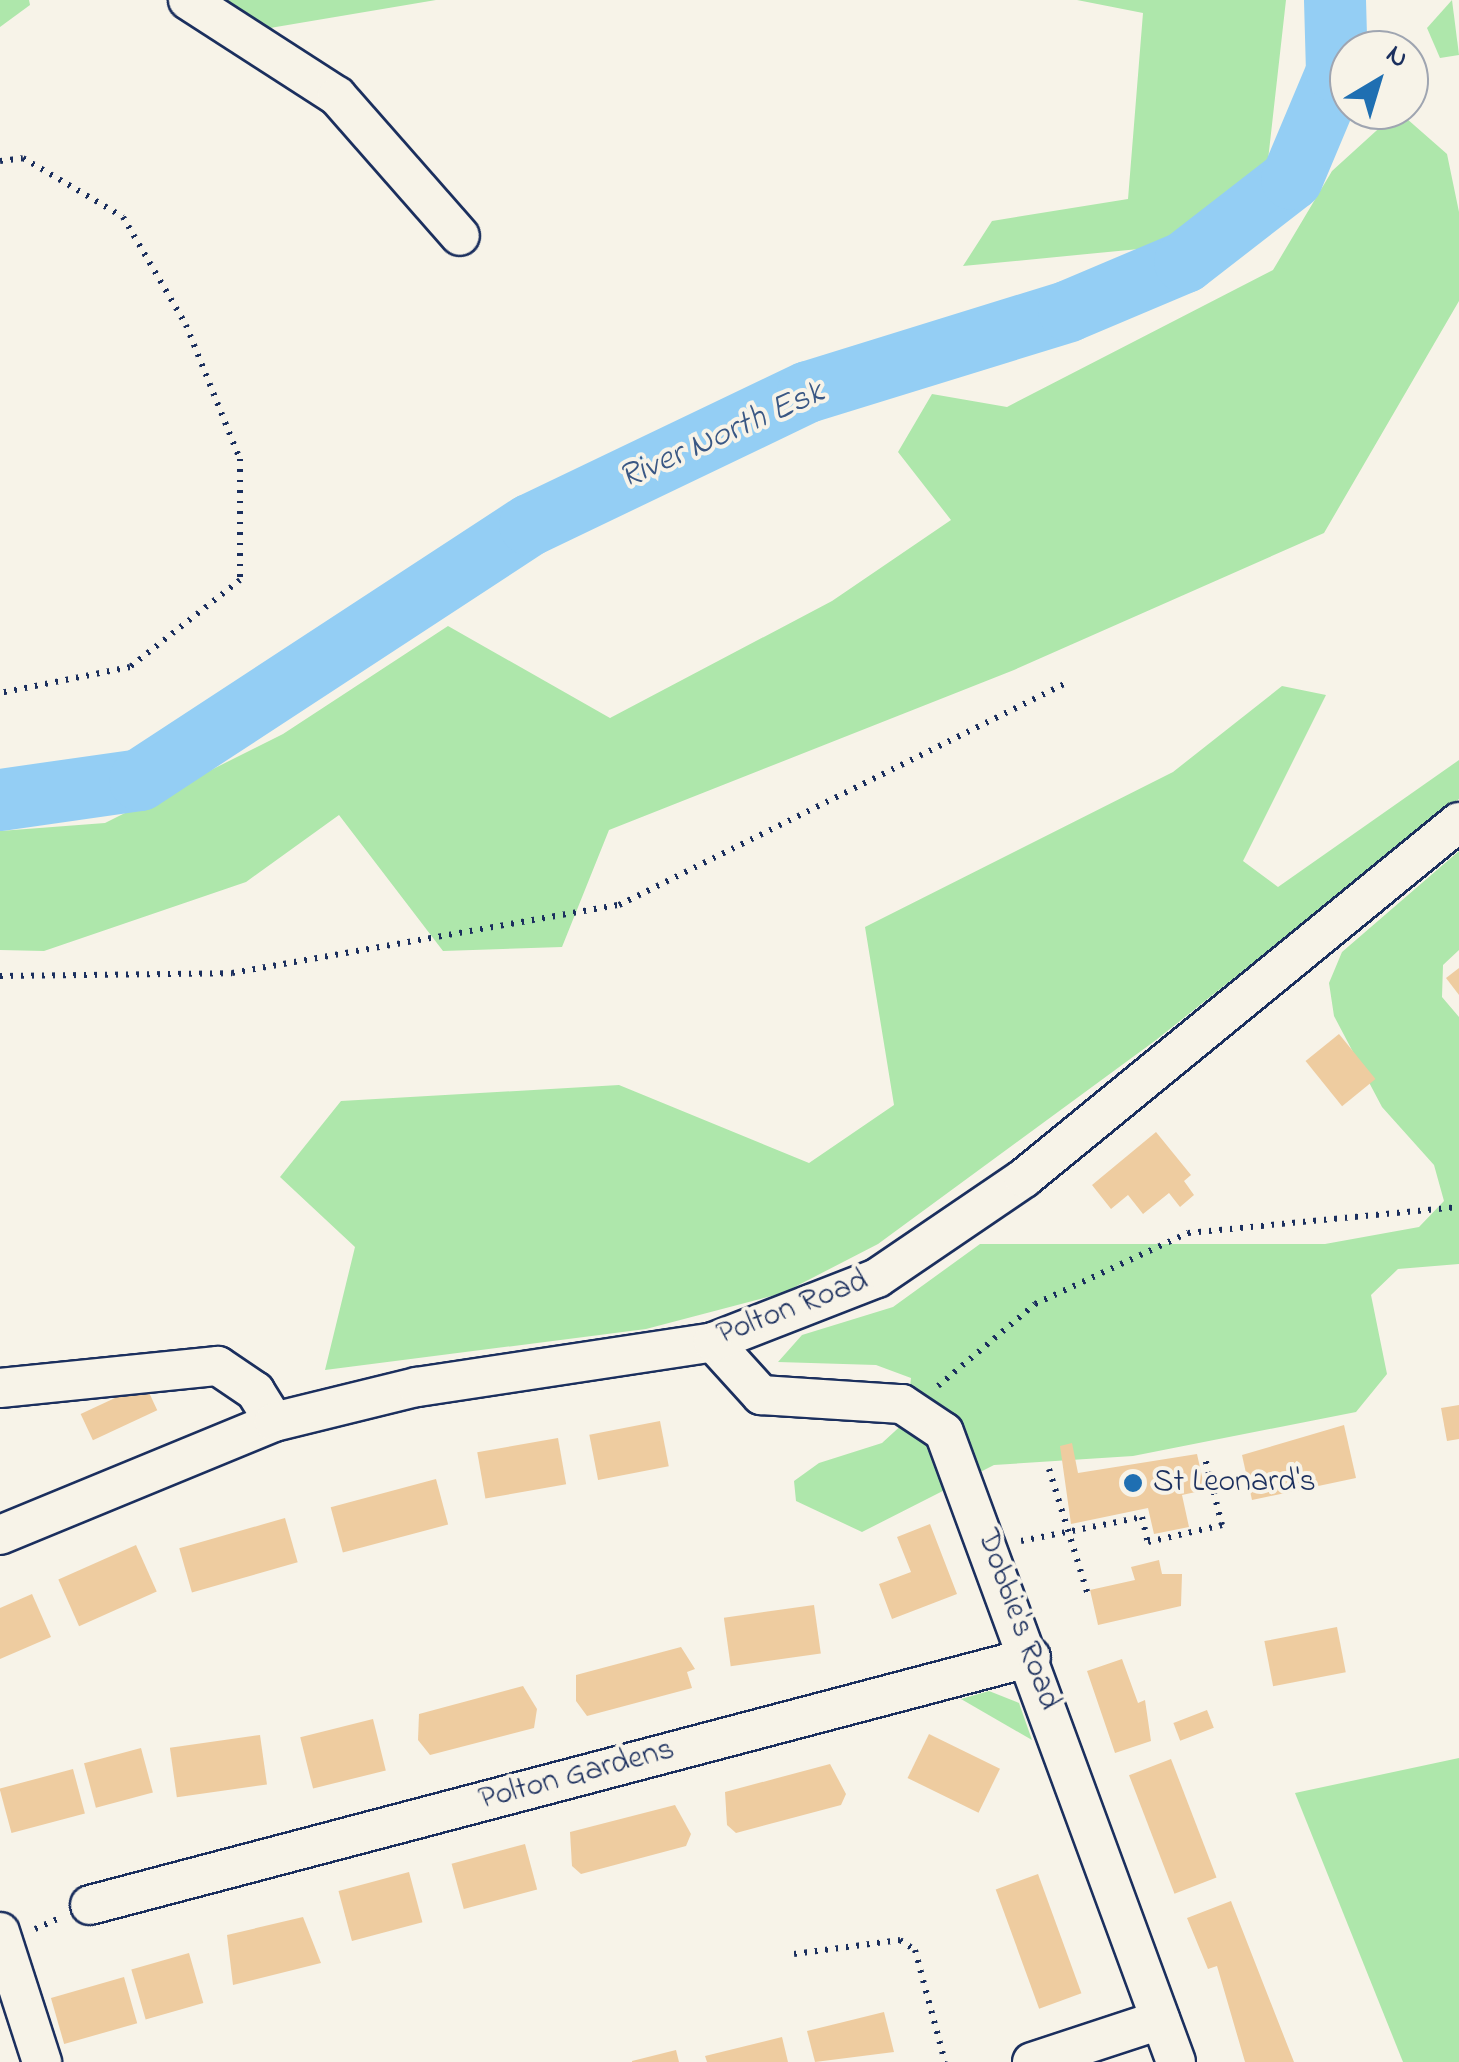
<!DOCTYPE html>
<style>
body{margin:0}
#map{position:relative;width:1459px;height:2062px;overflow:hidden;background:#f7f3e8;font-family:"Indie Flower",sans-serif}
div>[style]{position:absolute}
.green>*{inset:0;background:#aee7ab}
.river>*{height:62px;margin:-31px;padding:0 31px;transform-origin:31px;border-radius:31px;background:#94cef4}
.building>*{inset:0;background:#eecca0;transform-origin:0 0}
.path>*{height:6px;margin-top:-3px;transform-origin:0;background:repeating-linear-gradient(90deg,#1b2f5e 0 2.5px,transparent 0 10.5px)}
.roads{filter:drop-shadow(2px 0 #1b2f5e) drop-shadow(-2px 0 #1b2f5e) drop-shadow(0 2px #1b2f5e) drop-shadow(0 -2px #1b2f5e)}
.minor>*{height:38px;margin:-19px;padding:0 19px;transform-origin:19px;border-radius:19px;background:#f7f3e8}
.dots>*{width:28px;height:28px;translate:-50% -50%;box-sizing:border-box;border:5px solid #f7f3e8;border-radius:50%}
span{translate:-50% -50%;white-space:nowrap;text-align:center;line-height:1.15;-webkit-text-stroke:8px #f7f3e8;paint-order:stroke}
.street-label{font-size:32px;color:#1b2f5e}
.poi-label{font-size:32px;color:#1b2f5e}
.left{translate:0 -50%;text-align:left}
.water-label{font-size:35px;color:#395784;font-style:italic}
.north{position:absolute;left:1329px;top:30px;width:100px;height:100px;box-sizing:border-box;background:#f7f3e8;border:2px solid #9fa5b1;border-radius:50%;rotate:38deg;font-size:28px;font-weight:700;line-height:40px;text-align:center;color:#1b2f5e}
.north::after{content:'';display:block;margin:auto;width:35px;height:45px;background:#1f6fb2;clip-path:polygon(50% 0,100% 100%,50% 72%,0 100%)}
</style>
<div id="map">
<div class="green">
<i style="clip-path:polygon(0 0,29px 0,30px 5px,0 27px)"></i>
<i style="clip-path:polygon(222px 0,436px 0,264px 29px)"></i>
<i style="clip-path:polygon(1077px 0,1286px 0,1268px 160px,1170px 246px,963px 266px,992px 221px,1128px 199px,1143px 13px)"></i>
<i style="clip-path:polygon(1452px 0,1459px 55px,1440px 58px,1427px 28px)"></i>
<i style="clip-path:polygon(1398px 111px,1447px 154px,1459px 212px,1459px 301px,1324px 533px,1014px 670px,609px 830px,562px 947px,443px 951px,339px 815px,246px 882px,44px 951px,0 950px,0 831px,105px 823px,283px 734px,448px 626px,610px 718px,832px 601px,951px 520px,898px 452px,932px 394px,1007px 407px,1273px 270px,1332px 171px)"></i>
<i style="clip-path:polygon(1282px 686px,1326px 695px,1243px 861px,1278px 887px,1459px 760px,1459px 799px,1156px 1040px,878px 1244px,783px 1293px,646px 1329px,325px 1370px,355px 1247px,280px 1177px,341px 1101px,619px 1085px,809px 1163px,894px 1105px,865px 927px,1173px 772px)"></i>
<i style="clip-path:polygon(1459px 851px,1459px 950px,1443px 965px,1442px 997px,1459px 1017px,1459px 1264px,1398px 1269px,1371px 1295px,1387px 1374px,1356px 1412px,1133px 1456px,994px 1465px,862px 1532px,796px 1501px,794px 1481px,819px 1463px,882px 1443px,906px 1421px,911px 1378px,876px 1365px,778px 1362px,802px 1335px,893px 1307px,980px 1244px,1325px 1244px,1419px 1227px,1444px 1201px,1434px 1165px,1382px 1107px,1334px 1016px,1329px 983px,1342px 952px)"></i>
<i style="clip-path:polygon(989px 1691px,1019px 1703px,1032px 1740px,961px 1699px)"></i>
<i style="clip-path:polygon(1459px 1758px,1459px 2062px,1403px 2062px,1295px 1793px)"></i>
</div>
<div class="river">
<i style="left:0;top:800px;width:141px;rotate:-8.1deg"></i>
<i style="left:140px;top:780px;width:466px;rotate:-33.2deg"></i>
<i style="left:530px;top:525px;width:308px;rotate:-25.6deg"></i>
<i style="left:808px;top:392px;width:273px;rotate:-17.2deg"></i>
<i style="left:1069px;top:311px;width:126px;rotate:-22.9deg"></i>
<i style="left:1185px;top:262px;width:135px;rotate:-37.8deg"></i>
<i style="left:1292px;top:179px;width:116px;rotate:-67.2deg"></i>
<i style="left:1337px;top:72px;width:72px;rotate:-91.6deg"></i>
</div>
<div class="building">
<i style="clip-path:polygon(1459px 968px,1459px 995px,1446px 978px)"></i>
<i style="left:1339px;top:1034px;width:58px;height:43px;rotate:51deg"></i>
<i style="clip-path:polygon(1156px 1132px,1191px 1175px,1184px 1181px,1194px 1195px,1180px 1207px,1169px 1193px,1143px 1214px,1128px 1195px,1111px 1209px,1092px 1185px)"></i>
<i style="left:145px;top:1384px;width:29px;height:71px;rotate:65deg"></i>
<i style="clip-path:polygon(1459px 1405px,1459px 1439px,1447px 1441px,1441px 1408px)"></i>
<i style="left:660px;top:1421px;width:46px;height:72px;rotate:79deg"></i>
<i style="clip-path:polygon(1344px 1425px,1356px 1478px,1252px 1500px,1242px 1455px)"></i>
<i style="left:558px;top:1438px;width:47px;height:82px;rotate:80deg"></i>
<i style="clip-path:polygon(1072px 1443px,1078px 1473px,1197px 1454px,1205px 1490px,1182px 1495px,1189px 1527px,1154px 1534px,1148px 1508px,1071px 1524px,1060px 1446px)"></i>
<i style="left:436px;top:1479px;width:47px;height:109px;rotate:75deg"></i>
<i style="left:285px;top:1518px;width:46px;height:110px;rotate:74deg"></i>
<i style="clip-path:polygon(930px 1524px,957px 1594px,892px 1619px,879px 1584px,911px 1572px,897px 1537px)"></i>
<i style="left:136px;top:1545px;width:51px;height:85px;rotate:66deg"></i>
<i style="clip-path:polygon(1159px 1560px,1162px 1574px,1182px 1574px,1181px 1606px,1098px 1625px,1090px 1590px,1135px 1580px,1131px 1567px)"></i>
<i style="clip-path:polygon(32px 1594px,51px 1637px,0 1659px,0 1608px)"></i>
<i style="left:814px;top:1605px;width:49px;height:91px;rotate:82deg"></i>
<i style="left:1337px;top:1627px;width:46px;height:74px;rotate:79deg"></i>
<i style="clip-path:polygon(681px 1647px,695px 1669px,687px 1672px,692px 1688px,587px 1716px,576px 1701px,576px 1675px)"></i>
<i style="clip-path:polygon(1122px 1659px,1138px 1703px,1145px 1700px,1151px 1741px,1115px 1753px,1087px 1671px)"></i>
<i style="clip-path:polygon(523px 1686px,537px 1709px,534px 1728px,430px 1755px,418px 1740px,419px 1714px)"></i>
<i style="left:1207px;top:1710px;width:19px;height:36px;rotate:69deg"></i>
<i style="left:373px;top:1719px;width:53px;height:75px;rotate:76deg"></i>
<i style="left:929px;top:1734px;width:79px;height:49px;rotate:26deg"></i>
<i style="left:260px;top:1735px;width:50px;height:91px;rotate:82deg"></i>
<i style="left:141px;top:1748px;width:46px;height:59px;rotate:75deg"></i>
<i style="left:1171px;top:1759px;width:127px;height:45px;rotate:69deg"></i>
<i style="clip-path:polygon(830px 1764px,846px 1794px,841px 1805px,736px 1833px,727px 1825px,725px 1792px)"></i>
<i style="left:73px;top:1769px;width:46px;height:76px;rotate:75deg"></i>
<i style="clip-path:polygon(675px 1805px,691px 1834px,686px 1846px,581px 1874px,572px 1866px,570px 1832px)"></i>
<i style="left:525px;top:1844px;width:47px;height:76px;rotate:75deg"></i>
<i style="left:409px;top:1872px;width:52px;height:73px;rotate:75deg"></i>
<i style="left:1038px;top:1874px;width:127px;height:45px;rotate:70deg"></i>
<i style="clip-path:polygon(1231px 1901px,1263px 1983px,1294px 2062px,1245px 2062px,1217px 1966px,1208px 1969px,1187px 1918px)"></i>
<i style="clip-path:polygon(303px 1917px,321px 1963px,233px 1985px,227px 1935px)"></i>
<i style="left:189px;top:1953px;width:52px;height:60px;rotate:74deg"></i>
<i style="left:124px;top:1977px;width:48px;height:76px;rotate:74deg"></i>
<i style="clip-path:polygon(884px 2012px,894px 2052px,815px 2062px,807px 2031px)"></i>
<i style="clip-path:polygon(782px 2037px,788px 2062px,707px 2062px,705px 2056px)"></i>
<i style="clip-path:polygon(676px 2050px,679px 2062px,632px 2062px,632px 2061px)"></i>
</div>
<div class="path">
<i style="left:0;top:161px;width:23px;rotate:-7deg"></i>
<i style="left:23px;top:158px;width:116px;rotate:30.5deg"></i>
<i style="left:123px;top:217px;width:125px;rotate:59.7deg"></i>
<i style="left:186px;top:325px;width:144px;rotate:68.1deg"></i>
<i style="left:240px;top:459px;width:121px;rotate:90deg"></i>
<i style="left:240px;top:580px;width:140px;rotate:141.7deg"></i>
<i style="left:130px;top:667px;width:133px;rotate:168.7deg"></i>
<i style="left:0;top:976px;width:232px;rotate:-0.7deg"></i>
<i style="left:232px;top:973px;width:393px;rotate:-10deg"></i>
<i style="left:619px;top:905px;width:499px;rotate:-26.4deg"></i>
<i style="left:938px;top:1386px;width:127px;rotate:-40.2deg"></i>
<i style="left:1035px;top:1304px;width:169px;rotate:-24.9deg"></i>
<i style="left:1188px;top:1233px;width:272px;rotate:-5.5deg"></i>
<i style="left:1049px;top:1469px;width:135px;rotate:72.8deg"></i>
<i style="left:1021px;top:1541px;width:123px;rotate:-11.2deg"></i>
<i style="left:1142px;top:1517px;width:26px;rotate:77deg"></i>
<i style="left:1148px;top:1542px;width:76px;rotate:-12.9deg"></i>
<i style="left:1222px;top:1525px;width:73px;rotate:-104.2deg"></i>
<i style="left:35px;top:1929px;width:27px;rotate:-24deg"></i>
<i style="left:794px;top:1954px;width:107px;rotate:-7.5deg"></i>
<i style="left:900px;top:1940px;width:18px;rotate:34deg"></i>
<i style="left:915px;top:1950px;width:116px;rotate:75deg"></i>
</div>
<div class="roads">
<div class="minor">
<i style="left:188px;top:0;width:177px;rotate:32.8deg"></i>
<i style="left:337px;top:96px;width:186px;rotate:48.7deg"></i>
<i style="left:713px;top:1342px;width:72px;rotate:47.8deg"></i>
<i style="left:761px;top:1395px;width:141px;rotate:3.7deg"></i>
<i style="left:902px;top:1404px;width:50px;rotate:33.7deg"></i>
<i style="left:944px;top:1432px;width:671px;rotate:69.78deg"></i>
<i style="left:0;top:1388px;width:219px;rotate:-5.8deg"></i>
<i style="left:218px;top:1366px;width:45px;rotate:34deg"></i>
<i style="left:255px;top:1391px;width:36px;rotate:58deg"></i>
<i style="left:0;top:1535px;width:296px;rotate:-22.4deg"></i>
<i style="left:274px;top:1422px;width:147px;rotate:-13.8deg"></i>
<i style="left:417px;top:1387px;width:299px;rotate:-8.6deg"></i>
<i style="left:713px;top:1342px;width:176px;rotate:-21.3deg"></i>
<i style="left:877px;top:1278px;width:178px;rotate:-34.2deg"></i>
<i style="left:1024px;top:1178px;width:562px;rotate:-39.3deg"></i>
<i style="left:90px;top:1905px;width:973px;rotate:-14.76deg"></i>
<i style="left:0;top:1932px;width:137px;rotate:72.1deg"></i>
<i style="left:1032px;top:2062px;width:135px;rotate:-18.2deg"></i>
</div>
</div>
<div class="dots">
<i style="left:1133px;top:1483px;background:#1f6fb2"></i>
</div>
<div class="street-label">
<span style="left:793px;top:1309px;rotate:-21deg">Polton Road</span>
<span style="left:1017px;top:1620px;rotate:70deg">Dobbie's Road</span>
<span style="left:577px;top:1776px;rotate:-15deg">Polton Gardens</span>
</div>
<div class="poi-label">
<span class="left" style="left:1153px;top:1483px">St Leonard's</span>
</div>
<div class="water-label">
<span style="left:722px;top:436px;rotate:-24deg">River North Esk</span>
</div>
<div class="north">N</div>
</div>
